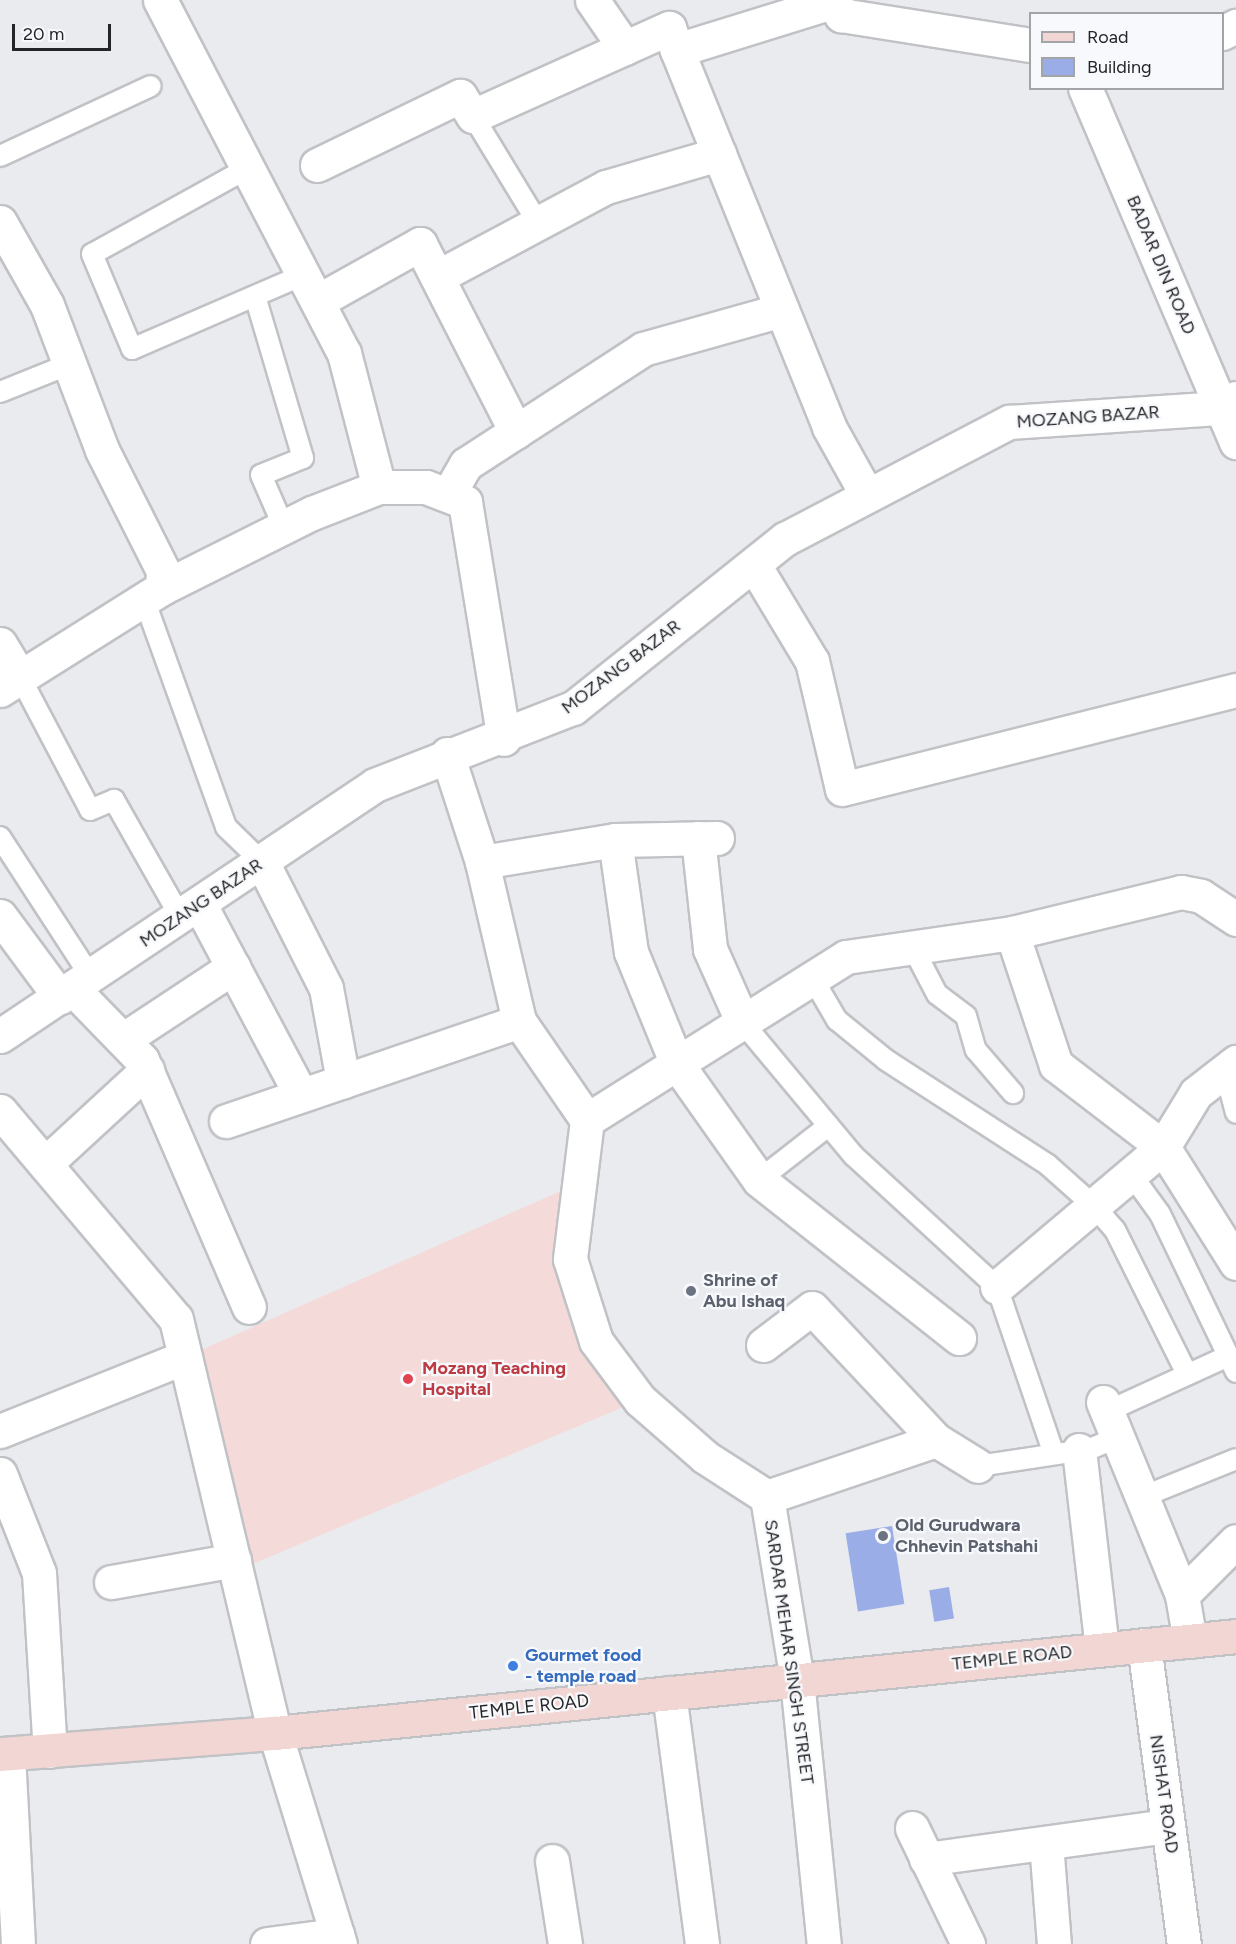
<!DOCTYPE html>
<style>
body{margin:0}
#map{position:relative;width:1236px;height:1944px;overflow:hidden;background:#eaebef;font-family:Figtree,sans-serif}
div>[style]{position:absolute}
.medical>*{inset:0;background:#f5dada}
.building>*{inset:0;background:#9bade7;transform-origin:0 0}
.roads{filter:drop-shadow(2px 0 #c1c2c6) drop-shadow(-2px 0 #c1c2c6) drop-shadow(0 2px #c1c2c6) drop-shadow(0 -2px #c1c2c6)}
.lane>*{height:20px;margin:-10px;padding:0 10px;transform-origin:10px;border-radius:10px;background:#fff}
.street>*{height:33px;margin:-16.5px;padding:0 16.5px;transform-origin:16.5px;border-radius:16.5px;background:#fff}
.secondary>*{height:33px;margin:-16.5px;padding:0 16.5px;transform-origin:16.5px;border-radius:16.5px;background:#f1d6d3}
.dots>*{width:16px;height:16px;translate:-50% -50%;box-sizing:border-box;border:3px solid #f7f9fc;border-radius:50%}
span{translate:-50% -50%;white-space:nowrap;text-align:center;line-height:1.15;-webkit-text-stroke:4.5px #f7f9fc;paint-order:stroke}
.street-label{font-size:18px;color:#252527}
.worship-label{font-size:18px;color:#5b616d;font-weight:700}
.left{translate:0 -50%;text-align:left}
.health-label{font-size:18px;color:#be3a42;font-weight:700}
.shop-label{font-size:18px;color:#366cbe;font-weight:700}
.legend{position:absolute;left:1029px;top:12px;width:195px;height:78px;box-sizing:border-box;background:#f7f9fc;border:2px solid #a3a4a7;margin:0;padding:8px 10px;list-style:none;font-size:18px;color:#252527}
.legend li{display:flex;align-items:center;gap:12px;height:30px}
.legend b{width:30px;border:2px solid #a3a4a7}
.scale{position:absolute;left:12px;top:24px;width:99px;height:27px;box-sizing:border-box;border:3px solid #252527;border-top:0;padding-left:8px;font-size:18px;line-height:21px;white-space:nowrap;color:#252527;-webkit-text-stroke:4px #f7f9fc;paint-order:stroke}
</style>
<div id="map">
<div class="medical">
<i style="clip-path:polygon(579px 1183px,570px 1259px,640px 1400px,236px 1571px,185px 1357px)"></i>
</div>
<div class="building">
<i style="left:892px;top:1526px;width:79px;height:47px;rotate:81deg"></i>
<i style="left:949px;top:1587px;width:32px;height:20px;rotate:81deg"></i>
</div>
<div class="roads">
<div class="lane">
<i style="left:473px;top:116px;width:125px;rotate:58.7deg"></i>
<i style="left:0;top:156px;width:166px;rotate:-24.9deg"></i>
<i style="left:248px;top:168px;width:178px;rotate:151.1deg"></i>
<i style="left:92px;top:254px;width:103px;rotate:67.2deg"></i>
<i style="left:132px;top:349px;width:186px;rotate:-23.4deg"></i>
<i style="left:255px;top:296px;width:169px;rotate:73.5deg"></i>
<i style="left:303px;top:458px;width:45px;rotate:158deg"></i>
<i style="left:261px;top:475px;width:60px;rotate:66.4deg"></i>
<i style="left:0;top:392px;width:75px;rotate:-21.8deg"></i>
<i style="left:144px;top:599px;width:242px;rotate:70.2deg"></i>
<i style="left:226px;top:827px;width:50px;rotate:44.2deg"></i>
<i style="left:20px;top:677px;width:150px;rotate:62.2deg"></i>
<i style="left:90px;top:810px;width:26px;rotate:-23deg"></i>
<i style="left:114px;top:800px;width:136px;rotate:60.4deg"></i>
<i style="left:0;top:837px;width:167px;rotate:57deg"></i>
<i style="left:914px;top:950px;width:50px;rotate:62.4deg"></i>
<i style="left:937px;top:994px;width:36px;rotate:37deg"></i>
<i style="left:966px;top:1016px;width:35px;rotate:74deg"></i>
<i style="left:976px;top:1050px;width:57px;rotate:49.3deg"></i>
<i style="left:813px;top:979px;width:48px;rotate:59.7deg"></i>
<i style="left:837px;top:1020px;width:63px;rotate:39.2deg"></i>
<i style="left:886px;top:1060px;width:193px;rotate:32.9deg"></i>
<i style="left:1048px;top:1165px;width:62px;rotate:41.7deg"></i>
<i style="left:1094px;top:1206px;width:32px;rotate:49deg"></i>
<i style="left:1115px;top:1230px;width:161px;rotate:63.4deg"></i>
<i style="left:743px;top:1023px;width:173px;rotate:50.2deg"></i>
<i style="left:854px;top:1156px;width:194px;rotate:42.5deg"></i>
<i style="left:997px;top:1287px;width:176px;rotate:71.2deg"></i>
<i style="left:1225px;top:1071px;width:43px;rotate:75.3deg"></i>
<i style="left:1131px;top:1174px;width:49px;rotate:54.1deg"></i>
<i style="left:1160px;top:1214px;width:175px;rotate:64.3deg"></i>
<i style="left:759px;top:1180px;width:88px;rotate:-38deg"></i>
<i style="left:1108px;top:1411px;width:132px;rotate:-24.6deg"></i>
<i style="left:978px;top:1466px;width:113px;rotate:-8.6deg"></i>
<i style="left:1090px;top:1449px;width:30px;rotate:-23deg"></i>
<i style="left:1142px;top:1497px;width:101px;rotate:-22deg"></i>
</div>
<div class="street">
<i style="left:160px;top:0;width:398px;rotate:62.5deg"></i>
<i style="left:344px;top:353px;width:138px;rotate:75.4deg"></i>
<i style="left:592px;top:0;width:58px;rotate:55.5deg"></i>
<i style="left:834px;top:0;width:17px;rotate:65deg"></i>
<i style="left:841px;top:15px;width:191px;rotate:9deg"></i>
<i style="left:1222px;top:33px;width:16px;rotate:-27deg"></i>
<i style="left:677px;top:50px;width:406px;rotate:68deg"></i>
<i style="left:829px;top:427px;width:78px;rotate:60.8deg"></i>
<i style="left:1085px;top:88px;width:385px;rotate:66.9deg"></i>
<i style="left:317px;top:165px;width:159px;rotate:-25.8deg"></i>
<i style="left:460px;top:96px;width:24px;rotate:57deg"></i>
<i style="left:473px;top:116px;width:215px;rotate:-24.2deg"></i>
<i style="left:669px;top:28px;width:23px;rotate:70deg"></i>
<i style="left:677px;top:50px;width:165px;rotate:-17.2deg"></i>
<i style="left:0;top:222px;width:95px;rotate:60.5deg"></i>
<i style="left:47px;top:305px;width:155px;rotate:69.2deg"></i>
<i style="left:102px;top:450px;width:136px;rotate:63.2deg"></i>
<i style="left:163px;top:571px;width:17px;rotate:93deg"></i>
<i style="left:439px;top:276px;width:189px;rotate:-28.1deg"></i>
<i style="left:606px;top:187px;width:118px;rotate:-16.3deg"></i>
<i style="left:318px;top:301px;width:117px;rotate:-29.2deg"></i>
<i style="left:420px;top:244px;width:211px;rotate:62.9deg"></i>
<i style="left:448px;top:495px;width:36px;rotate:-60deg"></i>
<i style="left:466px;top:464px;width:211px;rotate:-33deg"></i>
<i style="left:643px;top:349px;width:144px;rotate:-15.7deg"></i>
<i style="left:754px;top:565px;width:112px;rotate:58.9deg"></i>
<i style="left:812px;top:661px;width:131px;rotate:76.8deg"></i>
<i style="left:842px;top:789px;width:406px;rotate:-14.1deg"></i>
<i style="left:0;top:644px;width:39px;rotate:59deg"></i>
<i style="left:0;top:690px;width:191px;rotate:-32.2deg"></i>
<i style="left:162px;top:588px;width:168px;rotate:-26.6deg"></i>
<i style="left:312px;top:513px;width:72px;rotate:-21.2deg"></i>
<i style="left:379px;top:487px;width:47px"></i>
<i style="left:426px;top:487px;width:42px;rotate:21deg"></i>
<i style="left:465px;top:502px;width:240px;rotate:80.7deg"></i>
<i style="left:447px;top:754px;width:114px;rotate:72deg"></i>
<i style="left:482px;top:862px;width:163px;rotate:76.9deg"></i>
<i style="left:519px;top:1021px;width:120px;rotate:55.5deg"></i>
<i style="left:587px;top:1120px;width:140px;rotate:97deg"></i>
<i style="left:570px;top:1259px;width:86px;rotate:72.4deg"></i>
<i style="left:596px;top:1341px;width:74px;rotate:53.3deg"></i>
<i style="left:640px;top:1400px;width:86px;rotate:41.2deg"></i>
<i style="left:705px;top:1457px;width:74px;rotate:32.8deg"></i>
<i style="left:767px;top:1497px;width:185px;rotate:80.7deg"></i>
<i style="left:797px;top:1680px;width:265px;rotate:84.2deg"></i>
<i style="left:698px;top:838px;width:112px;rotate:83.8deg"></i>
<i style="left:710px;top:949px;width:81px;rotate:66deg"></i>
<i style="left:615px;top:840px;width:113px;rotate:81.9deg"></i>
<i style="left:631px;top:952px;width:121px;rotate:67.7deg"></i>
<i style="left:677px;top:1064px;width:142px;rotate:54.7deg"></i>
<i style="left:759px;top:1180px;width:255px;rotate:38.3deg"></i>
<i style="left:262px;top:862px;width:141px;rotate:63.1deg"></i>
<i style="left:326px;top:988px;width:95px;rotate:79.6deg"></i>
<i style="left:482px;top:862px;width:135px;rotate:-9.4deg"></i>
<i style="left:615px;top:840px;width:102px;rotate:-1.1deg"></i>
<i style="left:200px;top:905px;width:215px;rotate:62deg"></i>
<i style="left:0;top:916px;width:101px;rotate:53.5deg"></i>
<i style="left:1012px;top:933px;width:139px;rotate:71.6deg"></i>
<i style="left:1056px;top:1065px;width:135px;rotate:37.5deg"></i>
<i style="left:1163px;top:1147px;width:137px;rotate:57.8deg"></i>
<i style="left:73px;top:989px;width:99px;rotate:45.8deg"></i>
<i style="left:142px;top:1060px;width:269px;rotate:66.6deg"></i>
<i style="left:0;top:1036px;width:451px;rotate:-33.8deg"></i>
<i style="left:375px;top:785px;width:212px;rotate:-21.3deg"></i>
<i style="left:573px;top:708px;width:271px;rotate:-38.6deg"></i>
<i style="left:785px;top:539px;width:253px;rotate:-27.6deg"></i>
<i style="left:1009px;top:422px;width:213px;rotate:-3.8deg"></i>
<i style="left:1222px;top:408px;width:17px;rotate:-36deg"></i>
<i style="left:124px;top:1039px;width:131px;rotate:-33.4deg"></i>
<i style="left:0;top:1111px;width:272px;rotate:49.8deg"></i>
<i style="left:176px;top:1319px;width:426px;rotate:76.6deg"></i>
<i style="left:275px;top:1733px;width:221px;rotate:72.9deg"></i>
<i style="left:587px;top:1120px;width:306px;rotate:-32.2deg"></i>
<i style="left:846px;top:957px;width:168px;rotate:-8.2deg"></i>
<i style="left:1012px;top:933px;width:174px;rotate:-13.6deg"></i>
<i style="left:1181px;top:892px;width:20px;rotate:11deg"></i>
<i style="left:1201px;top:896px;width:42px;rotate:33.3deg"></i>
<i style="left:226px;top:1121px;width:310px;rotate:-18.8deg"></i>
<i style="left:45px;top:1164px;width:139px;rotate:-42.7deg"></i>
<i style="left:997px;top:1287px;width:217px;rotate:-40.1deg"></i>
<i style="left:1163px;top:1147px;width:63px;rotate:-58.6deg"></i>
<i style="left:1196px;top:1093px;width:51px;rotate:-37.8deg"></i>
<i style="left:763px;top:1345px;width:61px;rotate:-37.1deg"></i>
<i style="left:812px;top:1308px;width:181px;rotate:46.8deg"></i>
<i style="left:1103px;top:1402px;width:209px;rotate:67.7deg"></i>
<i style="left:0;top:1431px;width:199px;rotate:-21.8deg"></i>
<i style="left:1079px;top:1450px;width:200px;rotate:83.4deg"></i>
<i style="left:0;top:1474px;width:106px;rotate:68.5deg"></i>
<i style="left:39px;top:1573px;width:178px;rotate:86.5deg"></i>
<i style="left:767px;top:1497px;width:178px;rotate:-18.6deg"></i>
<i style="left:936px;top:1440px;width:49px;rotate:31.8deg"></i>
<i style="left:111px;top:1582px;width:125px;rotate:-10.1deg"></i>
<i style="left:1190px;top:1641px;width:47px;rotate:-99.9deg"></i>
<i style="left:1182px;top:1595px;width:76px;rotate:-45deg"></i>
<i style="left:1144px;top:1645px;width:302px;rotate:82.4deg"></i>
<i style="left:669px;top:1693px;width:253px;rotate:82.5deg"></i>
<i style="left:8px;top:1754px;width:190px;rotate:87deg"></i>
<i style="left:912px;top:1828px;width:129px;rotate:64.2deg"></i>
<i style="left:1046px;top:1843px;width:101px;rotate:85.5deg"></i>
<i style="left:926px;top:1859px;width:244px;rotate:-7.8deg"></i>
<i style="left:552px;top:1861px;width:84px;rotate:81.1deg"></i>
<i style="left:267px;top:1944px;width:71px;rotate:-7.3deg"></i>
</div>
<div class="secondary">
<i style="left:0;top:1754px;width:276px;rotate:-4.4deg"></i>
<i style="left:275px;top:1733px;width:966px;rotate:-5.76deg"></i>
</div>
</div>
<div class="dots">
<i style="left:691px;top:1291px;background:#6b7280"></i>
<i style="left:408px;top:1379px;background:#e0444e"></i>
<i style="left:883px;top:1536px;background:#6b7280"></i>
<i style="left:513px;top:1666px;background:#3f7fe0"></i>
</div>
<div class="street-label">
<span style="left:1161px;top:265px;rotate:67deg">BADAR DIN ROAD</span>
<span style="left:1088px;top:417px;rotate:-4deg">MOZANG BAZAR</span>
<span style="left:621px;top:667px;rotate:-37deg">MOZANG BAZAR</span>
<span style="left:201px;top:903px;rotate:-34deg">MOZANG BAZAR</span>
<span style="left:789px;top:1652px;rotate:82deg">SARDAR MEHAR SINGH STREET</span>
<span style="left:1012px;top:1658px;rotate:-6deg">TEMPLE ROAD</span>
<span style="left:529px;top:1707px;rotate:-6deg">TEMPLE ROAD</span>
<span style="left:1164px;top:1794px;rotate:82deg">NISHAT ROAD</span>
</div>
<div class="worship-label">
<span class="left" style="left:703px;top:1291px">Shrine of<br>Abu Ishaq</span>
<span class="left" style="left:895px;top:1536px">Old Gurudwara<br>Chhevin Patshahi</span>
</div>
<div class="health-label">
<span class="left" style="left:422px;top:1379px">Mozang Teaching<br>Hospital</span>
</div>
<div class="shop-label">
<span class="left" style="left:525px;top:1666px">Gourmet food<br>- temple road</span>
</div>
<ul class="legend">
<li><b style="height:8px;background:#f1d6d3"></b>Road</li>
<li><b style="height:16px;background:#9bade7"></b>Building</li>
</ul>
<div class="scale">20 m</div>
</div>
